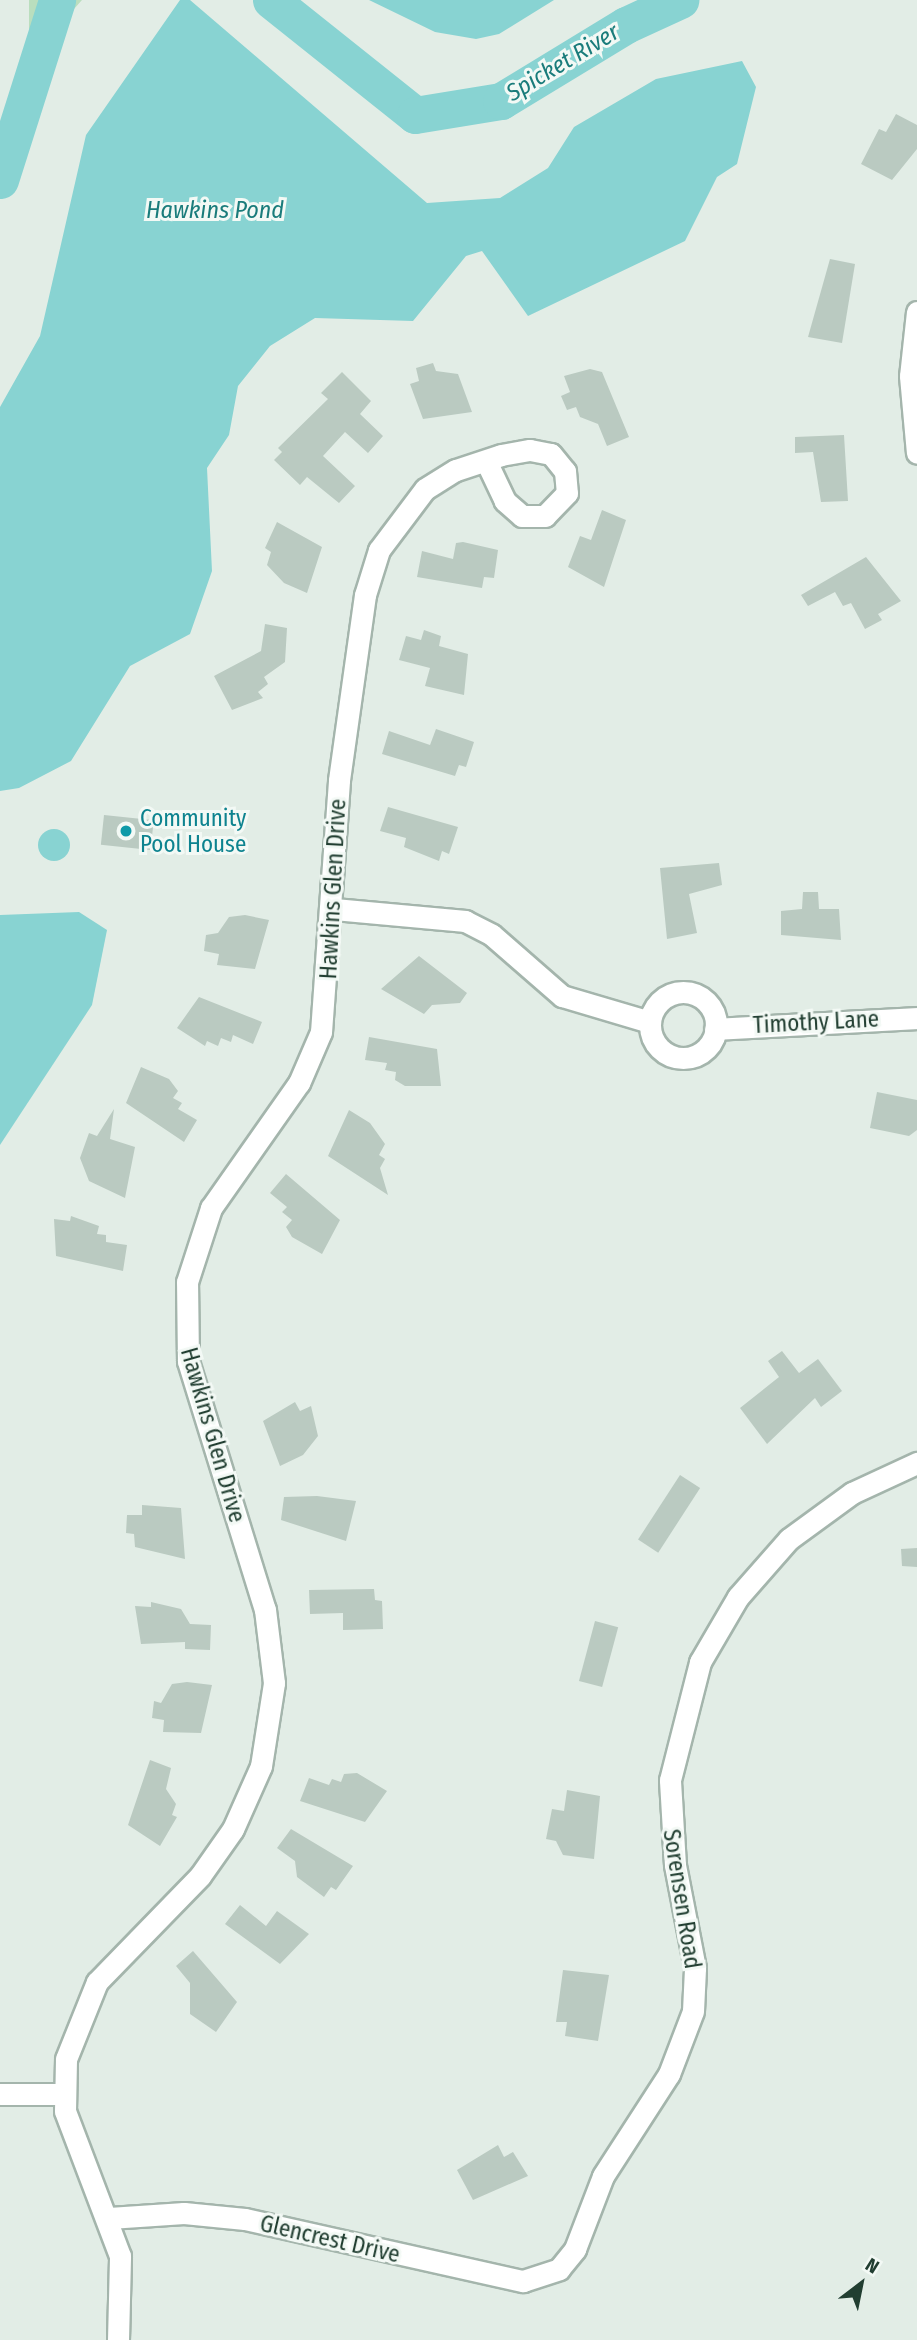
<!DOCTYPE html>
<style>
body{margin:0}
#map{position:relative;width:917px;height:2340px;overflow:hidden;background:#e2ede6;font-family:"Fira Sans Condensed",sans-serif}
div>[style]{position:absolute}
.green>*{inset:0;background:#badebe}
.water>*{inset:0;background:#88d3d2}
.round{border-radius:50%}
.river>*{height:37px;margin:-18.5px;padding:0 18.5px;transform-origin:18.5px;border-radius:18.5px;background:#88d3d2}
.building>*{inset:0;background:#bacac1;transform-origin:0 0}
.roads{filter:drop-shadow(2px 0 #a4b5ac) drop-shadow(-2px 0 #a4b5ac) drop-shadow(0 2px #a4b5ac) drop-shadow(0 -2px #a4b5ac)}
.minor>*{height:21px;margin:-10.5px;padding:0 10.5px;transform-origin:10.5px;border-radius:10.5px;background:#fff}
.minor>.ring{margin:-10.5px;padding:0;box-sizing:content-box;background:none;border:21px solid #fff;border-radius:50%}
.dots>*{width:19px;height:19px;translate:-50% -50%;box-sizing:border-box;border:4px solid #f3f9f5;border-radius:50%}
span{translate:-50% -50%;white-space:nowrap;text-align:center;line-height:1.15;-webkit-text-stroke:6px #f3f9f5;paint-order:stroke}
.culture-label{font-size:23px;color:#0d838f}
.left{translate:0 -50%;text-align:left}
.street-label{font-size:23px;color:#213e31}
.water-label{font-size:24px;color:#1a7c7b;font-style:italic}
.north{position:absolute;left:826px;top:2249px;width:70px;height:70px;-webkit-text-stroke:5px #f3f9f5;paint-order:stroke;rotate:32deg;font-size:19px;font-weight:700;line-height:28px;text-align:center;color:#213e31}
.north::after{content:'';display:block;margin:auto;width:24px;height:32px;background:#213e31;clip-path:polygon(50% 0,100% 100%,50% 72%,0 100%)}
</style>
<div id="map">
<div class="green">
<i style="clip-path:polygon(29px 0,82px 0,24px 65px,29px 54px)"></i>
</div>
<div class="water">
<i style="clip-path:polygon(180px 0,190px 0,427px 203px,500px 198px,548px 168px,574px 127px,656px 79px,742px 61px,756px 87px,737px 164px,717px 177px,685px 241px,528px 316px,482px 251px,466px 256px,413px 321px,315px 318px,270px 346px,238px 386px,229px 435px,207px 468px,212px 571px,190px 634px,130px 666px,71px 761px,19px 788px,0 791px,0 407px,40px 336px,86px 135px)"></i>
<i style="clip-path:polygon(369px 0,554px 0,499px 34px,476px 39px,435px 32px)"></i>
<i class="round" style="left:38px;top:829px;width:32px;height:32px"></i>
<i style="clip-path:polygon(79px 912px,107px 930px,92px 1005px,0 1145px,0 915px)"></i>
</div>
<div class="river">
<i style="left:271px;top:0;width:184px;rotate:38.6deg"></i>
<i style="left:415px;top:115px;width:87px;rotate:-9.2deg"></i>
<i style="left:501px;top:101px;width:146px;rotate:-31.3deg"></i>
<i style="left:626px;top:25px;width:60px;rotate:-24.8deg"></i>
<i style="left:0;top:180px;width:189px;rotate:-72.4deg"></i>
</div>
<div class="building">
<i style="clip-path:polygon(896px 114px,917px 125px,917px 149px,892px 180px,861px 164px,879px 129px,886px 132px)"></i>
<i style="clip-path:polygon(830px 259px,855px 264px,842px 343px,808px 337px)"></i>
<i style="clip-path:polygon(433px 363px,436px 371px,458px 374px,472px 412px,423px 419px,410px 384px,419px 381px,416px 368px)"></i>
<i style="clip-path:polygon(590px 369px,602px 372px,629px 437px,607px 446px,598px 424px,580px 417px,576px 407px,567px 410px,561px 396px,570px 392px,564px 376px)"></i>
<i style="clip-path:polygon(342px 372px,371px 401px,360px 414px,383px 436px,368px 453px,345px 432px,323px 456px,355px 486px,339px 503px,307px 477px,300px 485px,274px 460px,282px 452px,278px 448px,328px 399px,321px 393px)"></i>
<i style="clip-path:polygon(844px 435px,848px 501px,821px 502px,813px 452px,795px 453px,795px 437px)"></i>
<i style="clip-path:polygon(602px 510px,626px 520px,604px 587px,568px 567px,580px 536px,591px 540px)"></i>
<i style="clip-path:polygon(277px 522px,322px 547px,307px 593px,284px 583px,267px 565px,271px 552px,265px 548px)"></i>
<i style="clip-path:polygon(463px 542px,498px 550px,494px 578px,484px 577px,482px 588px,417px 577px,422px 551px,453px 559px,456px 543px)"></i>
<i style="clip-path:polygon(866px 557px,901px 601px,878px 614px,882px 620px,865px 629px,851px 603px,843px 606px,835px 592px,808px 606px,801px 595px)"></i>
<i style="clip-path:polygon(265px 624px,287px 628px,285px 662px,264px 677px,268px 684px,258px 692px,263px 698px,232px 710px,214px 676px,261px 651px)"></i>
<i style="clip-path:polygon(424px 630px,441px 636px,439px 646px,468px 654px,464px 695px,425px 686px,430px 668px,399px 660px,406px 636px,421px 640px)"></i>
<i style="clip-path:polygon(436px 729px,474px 742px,466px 767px,459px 765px,455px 776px,382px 754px,389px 731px,430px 745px)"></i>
<i style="clip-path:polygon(388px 807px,458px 827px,449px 854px,442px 851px,439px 861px,404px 847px,406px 838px,380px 831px)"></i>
<i style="left:104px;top:815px;width:50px;height:30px;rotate:6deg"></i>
<i style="clip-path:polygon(719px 863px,722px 885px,689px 894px,697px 933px,667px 939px,660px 868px)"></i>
<i style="clip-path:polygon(803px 892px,818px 892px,819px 909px,839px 909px,841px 940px,781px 935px,781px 911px,802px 909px)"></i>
<i style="clip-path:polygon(245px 915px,269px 920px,255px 969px,217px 965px,219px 954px,204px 951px,206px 935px,218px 933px,229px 917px)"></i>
<i style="clip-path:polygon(419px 956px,467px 993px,460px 1003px,432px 1005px,424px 1014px,381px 989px)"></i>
<i style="clip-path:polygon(199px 997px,262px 1022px,253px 1044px,233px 1035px,231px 1042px,221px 1038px,218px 1046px,207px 1041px,205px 1046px,177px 1028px)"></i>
<i style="clip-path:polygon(369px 1037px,437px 1049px,441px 1086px,405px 1086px,395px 1080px,396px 1072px,385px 1070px,387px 1063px,365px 1060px)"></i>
<i style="clip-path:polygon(141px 1067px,169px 1079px,178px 1091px,173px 1098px,182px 1103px,178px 1109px,197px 1120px,184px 1142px,126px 1103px)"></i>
<i style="clip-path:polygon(877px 1092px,917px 1100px,917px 1130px,909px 1136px,870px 1128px)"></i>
<i style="clip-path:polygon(114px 1109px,110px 1139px,135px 1147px,125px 1198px,89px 1181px,80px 1158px,89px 1133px,97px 1136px)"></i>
<i style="clip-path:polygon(349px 1110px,370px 1123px,385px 1144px,379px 1155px,385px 1159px,380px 1168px,388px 1195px,328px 1156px)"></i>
<i style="clip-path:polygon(286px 1174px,340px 1220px,322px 1254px,292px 1237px,286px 1227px,292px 1220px,282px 1212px,287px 1207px,270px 1193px)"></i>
<i style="clip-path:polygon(71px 1216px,99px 1226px,97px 1234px,106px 1235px,106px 1242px,127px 1245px,123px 1271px,56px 1256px,54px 1219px,70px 1221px)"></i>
<i style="clip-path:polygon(782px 1351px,799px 1373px,818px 1359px,842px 1391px,821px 1407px,815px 1398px,767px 1444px,740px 1408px,779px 1377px,768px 1361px)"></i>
<i style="clip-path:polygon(295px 1402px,300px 1411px,311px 1406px,318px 1436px,303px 1455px,280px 1466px,263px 1421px)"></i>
<i style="left:680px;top:1475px;width:24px;height:77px;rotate:33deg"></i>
<i style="clip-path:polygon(317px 1496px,356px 1501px,346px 1541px,281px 1520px,284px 1497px)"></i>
<i style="clip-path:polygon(142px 1505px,181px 1508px,185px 1559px,135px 1547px,134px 1534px,126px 1533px,127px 1515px,142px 1515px)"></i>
<i style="clip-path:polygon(917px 1548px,917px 1567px,902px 1566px,901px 1549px)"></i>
<i style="clip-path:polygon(374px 1589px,375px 1600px,382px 1601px,383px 1629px,343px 1630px,343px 1613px,310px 1614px,309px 1590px)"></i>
<i style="clip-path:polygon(151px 1602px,181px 1609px,190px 1624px,211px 1625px,210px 1650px,185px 1649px,185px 1642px,141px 1644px,135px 1606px,151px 1607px)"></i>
<i style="left:595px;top:1621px;width:24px;height:62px;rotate:15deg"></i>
<i style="clip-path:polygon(187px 1682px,212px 1685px,201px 1733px,163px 1732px,164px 1720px,152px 1718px,154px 1701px,161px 1703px,172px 1684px)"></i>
<i style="clip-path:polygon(150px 1760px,171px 1768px,166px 1789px,176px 1804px,172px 1815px,177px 1817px,160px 1846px,128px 1825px)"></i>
<i style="clip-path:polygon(357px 1773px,387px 1791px,365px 1822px,300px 1801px,309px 1778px,329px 1785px,332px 1779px,341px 1782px,344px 1774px)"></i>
<i style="clip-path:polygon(567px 1790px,600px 1796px,594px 1859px,563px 1855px,556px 1841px,546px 1839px,552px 1809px,564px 1811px)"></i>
<i style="clip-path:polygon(291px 1829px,353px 1866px,336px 1890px,331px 1887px,324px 1897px,297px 1877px,295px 1861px,277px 1848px)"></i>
<i style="clip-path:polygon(240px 1905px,266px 1926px,277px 1911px,309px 1934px,280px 1964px,225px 1924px)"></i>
<i style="clip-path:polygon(193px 1951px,237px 2002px,216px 2032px,190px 2014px,190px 1983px,176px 1966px)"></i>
<i style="clip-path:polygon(563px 1970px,609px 1975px,598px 2041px,565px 2036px,567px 2022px,556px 2022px)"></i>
<i style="clip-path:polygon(498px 2145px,504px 2157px,513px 2152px,528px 2176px,473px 2200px,457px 2170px)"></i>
</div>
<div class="roads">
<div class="minor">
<i style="left:917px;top:312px;width:64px;rotate:96.2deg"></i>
<i style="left:910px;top:376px;width:77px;rotate:84.8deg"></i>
<i style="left:334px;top:909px;width:132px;rotate:5.2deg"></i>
<i style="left:465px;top:921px;width:30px;rotate:27deg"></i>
<i style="left:492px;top:935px;width:93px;rotate:41.1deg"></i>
<i style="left:562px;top:996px;width:92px;rotate:16.5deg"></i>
<i class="ring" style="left:650px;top:992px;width:45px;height:45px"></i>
<i style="left:715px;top:1029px;width:202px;rotate:-3.1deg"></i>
<i style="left:0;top:2094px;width:62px"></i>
<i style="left:109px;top:2218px;width:75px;rotate:-3.8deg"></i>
<i style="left:184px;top:2213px;width:61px;rotate:5.6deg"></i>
<i style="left:245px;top:2219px;width:285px;rotate:12.6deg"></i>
<i style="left:523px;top:2281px;width:38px;rotate:-18deg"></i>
<i style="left:559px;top:2269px;width:26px;rotate:-51deg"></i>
<i style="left:575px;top:2249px;width:78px;rotate:-69deg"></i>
<i style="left:603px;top:2176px;width:121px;rotate:-57.1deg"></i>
<i style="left:669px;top:2074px;width:67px;rotate:-69.1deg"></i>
<i style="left:693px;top:2011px;width:43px;rotate:-87.3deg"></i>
<i style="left:695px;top:1968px;width:105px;rotate:-101deg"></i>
<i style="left:675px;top:1865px;width:85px;rotate:-93.4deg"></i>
<i style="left:670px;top:1780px;width:122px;rotate:-75.7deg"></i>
<i style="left:700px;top:1662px;width:75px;rotate:-59.7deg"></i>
<i style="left:738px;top:1597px;width:77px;rotate:-48.7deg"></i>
<i style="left:789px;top:1539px;width:78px;rotate:-36.1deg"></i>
<i style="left:852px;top:1493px;width:72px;rotate:-24.8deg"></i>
<i style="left:118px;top:2340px;width:84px;rotate:-88.6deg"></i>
<i style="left:120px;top:2256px;width:155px;rotate:-110.8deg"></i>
<i style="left:65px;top:2111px;width:52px;rotate:-88.9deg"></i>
<i style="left:66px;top:2059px;width:83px;rotate:-68.1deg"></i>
<i style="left:97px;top:1982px;width:148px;rotate:-45.8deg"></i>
<i style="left:200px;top:1876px;width:57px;rotate:-54.9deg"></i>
<i style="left:233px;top:1829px;width:69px;rotate:-66deg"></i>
<i style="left:261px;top:1766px;width:84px;rotate:-81.1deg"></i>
<i style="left:274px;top:1683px;width:74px;rotate:-97deg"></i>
<i style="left:265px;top:1610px;width:261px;rotate:-107.2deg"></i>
<i style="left:188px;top:1361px;width:79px;rotate:-90.7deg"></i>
<i style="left:187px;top:1282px;width:78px;rotate:-72deg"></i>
<i style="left:211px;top:1208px;width:153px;rotate:-54.9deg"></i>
<i style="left:299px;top:1083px;width:56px;rotate:-66.7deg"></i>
<i style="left:321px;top:1032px;width:253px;rotate:-85.9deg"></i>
<i style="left:339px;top:780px;width:187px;rotate:-82deg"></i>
<i style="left:365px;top:595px;width:47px;rotate:-72.7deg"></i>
<i style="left:379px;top:550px;width:76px;rotate:-53deg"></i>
<i style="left:425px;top:489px;width:36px;rotate:-32deg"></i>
<i style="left:456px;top:470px;width:47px;rotate:-18.4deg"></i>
<i style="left:501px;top:455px;width:29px;rotate:-10deg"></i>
<i style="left:530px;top:450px;width:21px;rotate:11deg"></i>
<i style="left:551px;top:454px;width:22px;rotate:51deg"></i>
<i style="left:565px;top:471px;width:22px;rotate:85deg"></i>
<i style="left:567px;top:493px;width:32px;rotate:134deg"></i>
<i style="left:545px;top:516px;width:23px;rotate:180deg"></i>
<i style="left:522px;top:516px;width:23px;rotate:-139deg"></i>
<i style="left:505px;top:501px;width:44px;rotate:-115.4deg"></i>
</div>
</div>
<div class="dots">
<i style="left:126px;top:831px;background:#0f9aa8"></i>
</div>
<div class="culture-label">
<span class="left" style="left:140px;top:831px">Community<br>Pool House</span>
</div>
<div class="street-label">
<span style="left:333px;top:889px;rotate:-87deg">Hawkins Glen Drive</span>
<span style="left:816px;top:1022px;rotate:-3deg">Timothy Lane</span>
<span style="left:213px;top:1435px;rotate:74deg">Hawkins Glen Drive</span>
<span style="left:682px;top:1899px;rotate:81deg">Sorensen Road</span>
<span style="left:330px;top:2239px;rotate:13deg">Glencrest Drive</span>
</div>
<div class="water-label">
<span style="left:563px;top:63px;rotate:-31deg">Spicket River</span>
<span style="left:215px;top:211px">Hawkins Pond</span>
</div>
<div class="north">N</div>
</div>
